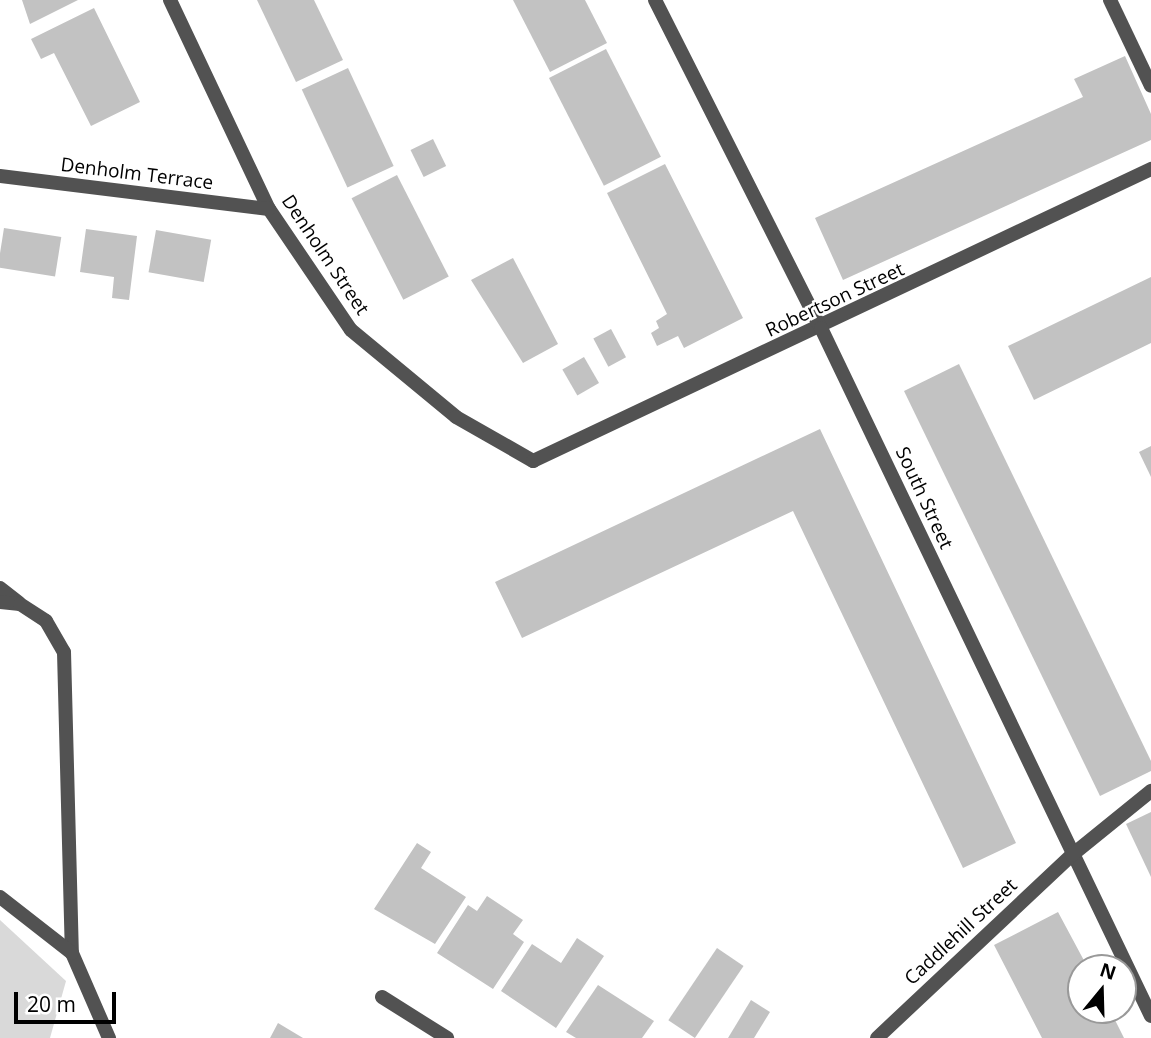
<!DOCTYPE html>
<style>
body{margin:0}
#map{position:relative;width:1151px;height:1038px;overflow:hidden;background:#fff;font-family:"Open Sans",sans-serif}
div>[style]{position:absolute}
.green>*{inset:0;background:#d9d9d9}
.building>*{inset:0;background:#c2c2c2;transform-origin:0 0}
.lane>*{height:14px;margin:-7px;padding:0 7px;transform-origin:7px;border-radius:7px;background:#525252}
.street>*{height:14px;margin:-7px;padding:0 7px;transform-origin:7px;border-radius:7px;background:#525252}
span{translate:-50% -50%;white-space:nowrap;text-align:center;line-height:1.15;-webkit-text-stroke:5px #fff;paint-order:stroke}
.street-label{font-size:19px;color:#000}
.north{position:absolute;left:1067px;top:954px;width:70px;height:70px;box-sizing:border-box;background:#fff;border:2px solid #999;border-radius:50%;rotate:19deg;font-size:19px;font-weight:700;line-height:28px;text-align:center;color:#000}
.north::after{content:'';display:block;margin:auto;width:24px;height:32px;background:#000;clip-path:polygon(50% 0,100% 100%,50% 72%,0 100%)}
.scale{position:absolute;left:14px;top:992px;width:102px;height:32px;box-sizing:border-box;border:4px solid #000;border-top:0;padding-left:9px;font-size:21px;line-height:24px;white-space:nowrap;color:#000;-webkit-text-stroke:5px #fff;paint-order:stroke}
</style>
<div id="map">
<div class="green">
<i style="clip-path:polygon(0 920px,66px 981px,50px 1038px,0 1038px)"></i>
</div>
<div class="building">
<i style="clip-path:polygon(22px 0,78px 0,30px 24px)"></i>
<i style="clip-path:polygon(257px 0,314px 0,343px 60px,296px 82px)"></i>
<i style="clip-path:polygon(513px 0,585px 0,607px 43px,550px 72px)"></i>
<i style="clip-path:polygon(94px 8px,140px 102px,91px 126px,54px 53px,41px 59px,31px 39px)"></i>
<i style="left:606px;top:49px;width:121px;height:64px;rotate:63deg"></i>
<i style="clip-path:polygon(1125px 56px,1151px 114px,1151px 140px,843px 280px,815px 218px,1083px 97px,1074px 79px)"></i>
<i style="left:348px;top:68px;width:108px;height:51px;rotate:65deg"></i>
<i style="left:433px;top:139px;width:30px;height:25px;rotate:64deg"></i>
<i style="clip-path:polygon(665px 164px,743px 318px,684px 348px,678px 336px,657px 346px,651px 333px,659px 328px,656px 321px,667px 314px,607px 193px)"></i>
<i style="left:397px;top:175px;width:114px;height:51px;rotate:63deg"></i>
<i style="left:4px;top:228px;width:58px;height:40px;rotate:9deg"></i>
<i style="clip-path:polygon(86px 229px,137px 236px,129px 300px,112px 298px,114px 277px,80px 272px)"></i>
<i style="left:156px;top:230px;width:56px;height:43px;rotate:10deg"></i>
<i style="clip-path:polygon(513px 258px,558px 344px,523px 363px,471px 280px)"></i>
<i style="clip-path:polygon(1151px 277px,1151px 343px,1034px 400px,1008px 346px)"></i>
<i style="left:611px;top:329px;width:32px;height:20px;rotate:62deg"></i>
<i style="left:584px;top:357px;width:30px;height:25px;rotate:60deg"></i>
<i style="clip-path:polygon(959px 364px,1151px 761px,1151px 771px,1100px 796px,904px 391px)"></i>
<i style="clip-path:polygon(820px 429px,1016px 843px,963px 868px,793px 511px,522px 638px,495px 582px)"></i>
<i style="clip-path:polygon(1151px 446px,1151px 477px,1139px 452px)"></i>
<i style="clip-path:polygon(1151px 812px,1151px 877px,1126px 824px)"></i>
<i style="clip-path:polygon(417px 843px,431px 852px,421px 868px,466px 897px,435px 944px,374px 909px)"></i>
<i style="clip-path:polygon(487px 896px,523px 920px,513px 934px,524px 942px,493px 989px,437px 953px,468px 905px,477px 911px)"></i>
<i style="clip-path:polygon(1058px 912px,1088px 968px,1081px 968px,1081px 1010px,1110px 1010px,1124px 1038px,1042px 1038px,994px 945px)"></i>
<i style="clip-path:polygon(577px 938px,604px 956px,556px 1028px,501px 991px,532px 944px,561px 963px)"></i>
<i style="left:717px;top:948px;width:32px;height:87px;rotate:34deg"></i>
<i style="clip-path:polygon(598px 985px,654px 1021px,642px 1038px,576px 1038px,566px 1032px)"></i>
<i style="clip-path:polygon(751px 1000px,770px 1012px,754px 1038px,728px 1038px)"></i>
<i style="clip-path:polygon(278px 1023px,303px 1038px,270px 1038px)"></i>
</div>
<div class="lane">
<i style="left:0;top:588px;width:24px;rotate:38deg"></i>
<i style="left:0;top:602px;width:20px;rotate:6deg"></i>
<i style="left:20px;top:604px;width:31px;rotate:33deg"></i>
<i style="left:46px;top:621px;width:36px;rotate:60deg"></i>
<i style="left:64px;top:652px;width:301px;rotate:88.5deg"></i>
<i style="left:72px;top:953px;width:93px;rotate:66.5deg"></i>
<i style="left:0;top:897px;width:91px;rotate:37.9deg"></i>
</div>
<div class="street">
<i style="left:170px;top:0;width:231px;rotate:64.7deg"></i>
<i style="left:269px;top:209px;width:146px;rotate:55.9deg"></i>
<i style="left:351px;top:330px;width:136px;rotate:39.6deg"></i>
<i style="left:456px;top:417px;width:89px;rotate:29.7deg"></i>
<i style="left:533px;top:461px;width:684px;rotate:-25.29deg"></i>
<i style="left:655px;top:0;width:368px;rotate:63.2deg"></i>
<i style="left:821px;top:328px;width:763px;rotate:64.38deg"></i>
<i style="left:1110px;top:0;width:95px;rotate:64.5deg"></i>
<i style="left:0;top:176px;width:271px;rotate:7deg"></i>
<i style="left:382px;top:997px;width:77px;rotate:32.2deg"></i>
<i style="left:877px;top:1038px;width:267px;rotate:-43.2deg"></i>
<i style="left:1072px;top:855px;width:102px;rotate:-39deg"></i>
</div>
<div class="street-label">
<span style="left:137px;top:174px;rotate:7deg">Denholm Terrace</span>
<span style="left:325px;top:255px;rotate:56deg">Denholm Street</span>
<span style="left:835px;top:300px;rotate:-25deg">Robertson Street</span>
<span style="left:924px;top:498px;rotate:65deg">South Street</span>
<span style="left:961px;top:932px;rotate:-43deg">Caddlehill Street</span>
</div>
<div class="north">N</div>
<div class="scale">20 m</div>
</div>
